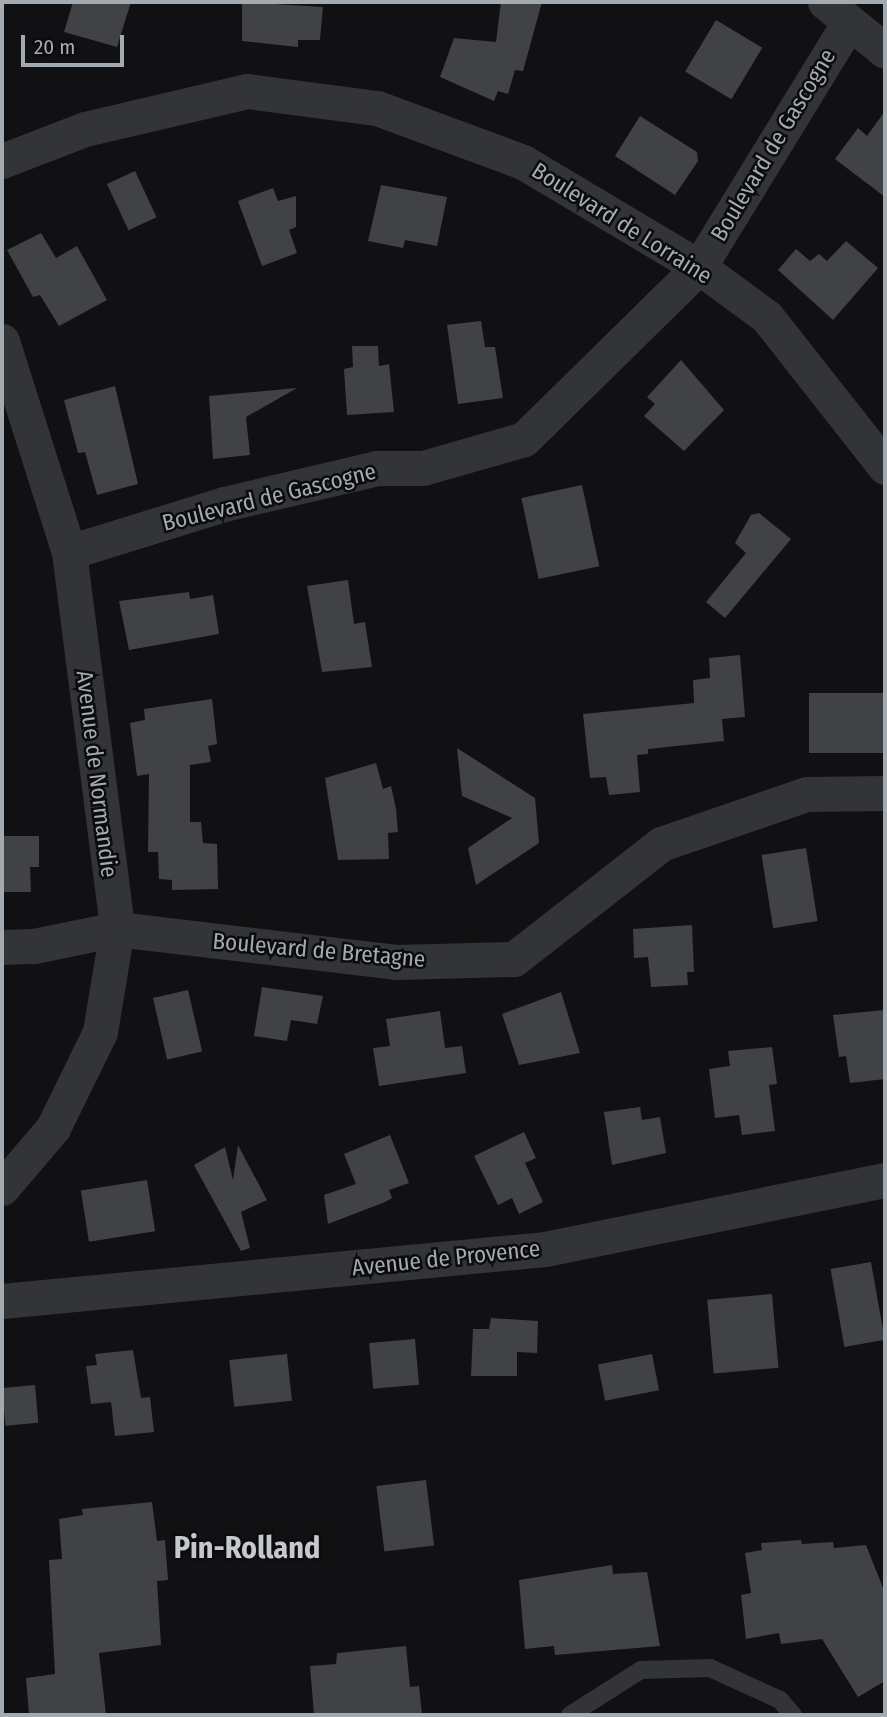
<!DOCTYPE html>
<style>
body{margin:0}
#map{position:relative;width:887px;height:1717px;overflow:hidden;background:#111113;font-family:"Fira Sans Condensed",sans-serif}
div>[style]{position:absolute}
.building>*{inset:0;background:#404245;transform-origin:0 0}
.lane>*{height:18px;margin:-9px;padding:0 9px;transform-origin:9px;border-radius:9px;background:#333437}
.street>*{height:35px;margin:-17.5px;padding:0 17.5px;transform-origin:17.5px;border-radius:17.5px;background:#333437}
span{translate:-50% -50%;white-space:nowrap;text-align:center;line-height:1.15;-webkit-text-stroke:5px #0c0c0d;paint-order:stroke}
.street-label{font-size:23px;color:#a4aab2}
.district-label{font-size:30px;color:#c5c8ce;font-weight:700}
.frame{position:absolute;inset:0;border:4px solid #a4aab2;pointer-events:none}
.scale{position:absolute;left:21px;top:35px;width:103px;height:32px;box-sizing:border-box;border:4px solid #a4aab2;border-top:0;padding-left:9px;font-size:21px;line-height:24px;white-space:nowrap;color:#a4aab2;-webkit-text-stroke:5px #0c0c0d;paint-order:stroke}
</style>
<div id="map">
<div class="building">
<i style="clip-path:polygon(73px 2px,131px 2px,117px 47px,64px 32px)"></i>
<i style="clip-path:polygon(242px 2px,323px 7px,320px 40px,298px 40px,298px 47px,242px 41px)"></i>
<i style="clip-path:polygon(501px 2px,542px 2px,523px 71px,515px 70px,508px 94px,498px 91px,494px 101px,440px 77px,454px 38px,496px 42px)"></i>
<i style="left:716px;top:20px;width:54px;height:60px;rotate:31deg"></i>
<i style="clip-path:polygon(885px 111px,885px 197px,835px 159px,858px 128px,867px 136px)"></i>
<i style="clip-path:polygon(640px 116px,697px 152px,698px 161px,675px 195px,615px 156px)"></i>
<i style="left:135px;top:171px;width:51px;height:31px;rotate:65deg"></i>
<i style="clip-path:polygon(381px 185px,447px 197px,437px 246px,405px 240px,403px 248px,368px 241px)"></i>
<i style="clip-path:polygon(273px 188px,278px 201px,296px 196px,296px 227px,289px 230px,297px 253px,262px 266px,238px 201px)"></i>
<i style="clip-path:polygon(41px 233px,56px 258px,77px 246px,107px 300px,59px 326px,40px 295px,33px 297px,7px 250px)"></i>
<i style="clip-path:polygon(846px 241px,878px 268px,833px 320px,778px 270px,796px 249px,810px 261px,819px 254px,827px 261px)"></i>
<i style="clip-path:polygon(481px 321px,485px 347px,495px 347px,503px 398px,458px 404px,447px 325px)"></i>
<i style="clip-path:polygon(352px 346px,378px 346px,379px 366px,389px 364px,394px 412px,347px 415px,344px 369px,353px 367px)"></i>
<i style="clip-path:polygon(681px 360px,724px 410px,684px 451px,644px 416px,655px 404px,647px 397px)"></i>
<i style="clip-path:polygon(115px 386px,138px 484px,97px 495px,85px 452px,78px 453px,64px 400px)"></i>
<i style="clip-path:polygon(297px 388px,246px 417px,250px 455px,213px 459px,209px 396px)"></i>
<i style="left:582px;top:485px;width:83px;height:62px;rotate:78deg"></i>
<i style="clip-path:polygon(759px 513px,791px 539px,725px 618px,706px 602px,746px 553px,735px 543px,751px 515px)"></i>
<i style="clip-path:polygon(348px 580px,354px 624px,365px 622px,372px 667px,322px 672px,307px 586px)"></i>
<i style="clip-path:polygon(189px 592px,190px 599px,213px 595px,219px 634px,129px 650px,119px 601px)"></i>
<i style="clip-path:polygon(740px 655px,745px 717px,722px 719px,724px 741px,648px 749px,648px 754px,637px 755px,640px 792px,609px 795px,606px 777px,590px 778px,583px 714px,694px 703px,693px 680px,710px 678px,709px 658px)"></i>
<i style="left:885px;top:693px;width:60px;height:76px;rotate:90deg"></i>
<i style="clip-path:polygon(212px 699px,217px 744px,208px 746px,211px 762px,190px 765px,190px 822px,201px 822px,203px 843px,217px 844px,218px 889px,172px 890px,172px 880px,159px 879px,158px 852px,148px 852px,149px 774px,137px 776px,130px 723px,145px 720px,144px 709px)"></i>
<i style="clip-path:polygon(457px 748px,535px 798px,539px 843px,476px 885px,468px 848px,512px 818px,462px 796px)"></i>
<i style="clip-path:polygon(376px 763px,383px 789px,391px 786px,396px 809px,398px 832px,388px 833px,389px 859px,338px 860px,325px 778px)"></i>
<i style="clip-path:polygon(2px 836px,39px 836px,39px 867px,30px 867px,31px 892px,2px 892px)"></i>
<i style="left:806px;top:848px;width:74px;height:45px;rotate:81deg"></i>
<i style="clip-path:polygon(692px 925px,694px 972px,687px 972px,688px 985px,651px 987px,648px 957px,634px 958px,633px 929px)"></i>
<i style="clip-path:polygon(262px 987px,323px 996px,317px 1024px,291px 1020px,287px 1041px,254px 1036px)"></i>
<i style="left:188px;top:990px;width:63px;height:36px;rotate:77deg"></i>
<i style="clip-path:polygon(561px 992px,580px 1053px,519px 1065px,502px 1014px)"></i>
<i style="clip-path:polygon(885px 1010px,885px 1079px,850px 1083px,846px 1056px,839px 1057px,833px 1015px)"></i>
<i style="clip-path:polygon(440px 1011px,445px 1048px,462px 1046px,466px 1073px,379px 1086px,373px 1048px,390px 1046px,386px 1019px)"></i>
<i style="clip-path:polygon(772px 1047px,777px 1084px,769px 1085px,775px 1131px,742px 1135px,739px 1115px,715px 1118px,709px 1069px,730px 1066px,728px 1051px)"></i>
<i style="clip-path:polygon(640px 1107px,642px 1120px,660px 1117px,666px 1153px,612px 1165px,604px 1112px)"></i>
<i style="clip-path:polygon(524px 1132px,536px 1158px,525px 1163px,543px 1202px,519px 1214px,512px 1198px,498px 1205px,474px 1156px)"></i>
<i style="clip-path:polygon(390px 1135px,409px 1183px,389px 1190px,392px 1198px,385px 1202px,328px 1224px,324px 1195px,356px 1184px,344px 1154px)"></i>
<i style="clip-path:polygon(238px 1145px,267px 1200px,241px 1212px,250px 1248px,241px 1251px,194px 1165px,225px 1147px,233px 1180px)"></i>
<i style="left:147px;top:1180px;width:52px;height:67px;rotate:81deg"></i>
<i style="left:871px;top:1262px;width:79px;height:41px;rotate:80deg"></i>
<i style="left:772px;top:1294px;width:74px;height:65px;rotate:85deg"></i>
<i style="clip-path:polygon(491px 1318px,538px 1321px,537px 1353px,517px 1352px,517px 1376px,471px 1376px,473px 1329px,489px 1329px)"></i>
<i style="left:415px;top:1339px;width:46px;height:46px;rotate:85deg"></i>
<i style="clip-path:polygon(133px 1350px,141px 1398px,150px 1397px,154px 1432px,115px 1436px,111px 1402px,91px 1404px,86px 1366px,97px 1365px,95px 1354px)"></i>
<i style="left:287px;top:1354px;width:47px;height:58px;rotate:84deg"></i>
<i style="left:652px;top:1354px;width:37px;height:55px;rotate:79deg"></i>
<i style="left:35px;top:1385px;width:38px;height:33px;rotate:85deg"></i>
<i style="left:426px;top:1480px;width:66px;height:50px;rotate:83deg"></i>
<i style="clip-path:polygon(152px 1502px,157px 1541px,165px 1540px,168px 1580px,157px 1581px,161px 1645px,99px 1653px,106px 1715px,29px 1715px,26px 1678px,55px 1674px,49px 1560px,62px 1559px,59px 1519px,83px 1515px,82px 1509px)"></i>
<i style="clip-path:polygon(801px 1540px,802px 1544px,833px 1542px,834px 1548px,866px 1545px,885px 1593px,885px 1681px,858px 1697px,822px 1639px,781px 1644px,779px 1633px,746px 1639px,741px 1595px,751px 1593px,745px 1553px,762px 1550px,761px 1543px)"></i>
<i style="clip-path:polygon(612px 1565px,613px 1574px,647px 1572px,660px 1646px,555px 1655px,554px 1646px,525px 1649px,519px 1580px)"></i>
<i style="clip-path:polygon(406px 1646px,410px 1687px,419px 1686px,422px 1715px,314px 1715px,310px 1666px,336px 1664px,337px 1653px)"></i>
</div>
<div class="lane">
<i style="left:570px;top:1715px;width:84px;rotate:-32.4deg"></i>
<i style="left:641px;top:1670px;width:69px;rotate:-1.7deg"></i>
<i style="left:710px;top:1668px;width:77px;rotate:24.6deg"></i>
<i style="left:780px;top:1700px;width:20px;rotate:49deg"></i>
</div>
<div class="street">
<i style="left:825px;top:2px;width:77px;rotate:39.2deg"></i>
<i style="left:2px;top:161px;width:89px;rotate:-21.1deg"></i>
<i style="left:85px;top:129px;width:166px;rotate:-13.2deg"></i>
<i style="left:247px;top:91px;width:131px;rotate:7.5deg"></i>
<i style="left:377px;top:108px;width:156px;rotate:20.3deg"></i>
<i style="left:523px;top:162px;width:205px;rotate:30.8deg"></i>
<i style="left:699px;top:267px;width:84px;rotate:36.3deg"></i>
<i style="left:767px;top:317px;width:191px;rotate:51.8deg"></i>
<i style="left:2px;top:341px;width:221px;rotate:72.4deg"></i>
<i style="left:69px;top:552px;width:380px;rotate:82.7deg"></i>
<i style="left:117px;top:929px;width:104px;rotate:99.4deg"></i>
<i style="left:100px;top:1032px;width:107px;rotate:116.1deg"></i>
<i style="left:53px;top:1128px;width:79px;rotate:130.4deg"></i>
<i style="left:69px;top:552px;width:162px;rotate:-17.2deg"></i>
<i style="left:224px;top:504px;width:157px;rotate:-13.2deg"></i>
<i style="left:377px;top:468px;width:46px"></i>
<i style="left:423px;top:468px;width:105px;rotate:-16deg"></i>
<i style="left:524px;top:439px;width:245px;rotate:-44.5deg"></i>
<i style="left:699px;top:267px;width:287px;rotate:-58.5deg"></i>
<i style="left:2px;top:947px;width:32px;rotate:-2deg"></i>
<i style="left:34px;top:946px;width:85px;rotate:-11.6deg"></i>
<i style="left:117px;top:929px;width:281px;rotate:6.7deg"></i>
<i style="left:396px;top:962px;width:118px;rotate:-1.5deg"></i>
<i style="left:514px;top:959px;width:187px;rotate:-38deg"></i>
<i style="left:661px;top:844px;width:153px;rotate:-19deg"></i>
<i style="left:806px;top:794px;width:79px;rotate:-0.7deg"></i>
<i style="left:2px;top:1301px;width:545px;rotate:-5.47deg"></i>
<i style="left:545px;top:1249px;width:347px;rotate:-11.5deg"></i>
</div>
<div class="street-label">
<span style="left:773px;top:145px;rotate:-59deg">Boulevard de Gascogne</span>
<span style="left:622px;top:223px;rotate:32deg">Boulevard de Lorraine</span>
<span style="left:269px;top:497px;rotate:-14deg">Boulevard de Gascogne</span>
<span style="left:97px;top:774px;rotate:83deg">Avenue de Normandie</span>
<span style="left:319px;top:950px;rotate:5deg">Boulevard de Bretagne</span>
<span style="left:446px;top:1258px;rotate:-6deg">Avenue de Provence</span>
</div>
<div class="district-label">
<span style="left:247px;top:1548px">Pin-Rolland</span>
</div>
<div class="frame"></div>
<div class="scale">20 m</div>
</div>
